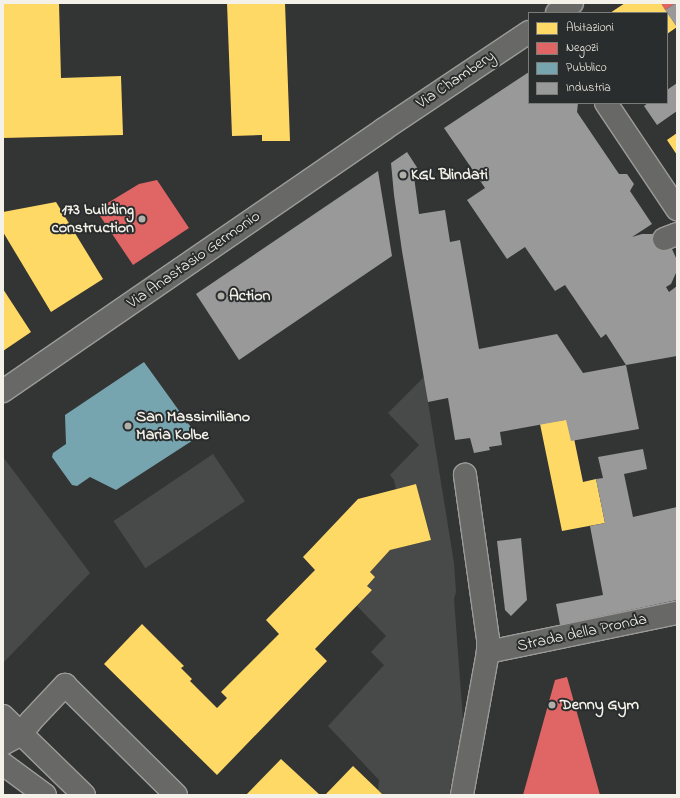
<!DOCTYPE html>
<style>
body{margin:0}
#map{position:relative;width:680px;height:798px;overflow:hidden;background:#333434;font-family:"Indie Flower",sans-serif}
div>[style]{position:absolute}
.green>*{inset:0;background:#484a49;transform-origin:0 0}
.homes>*{inset:0;background:#ffd966}
.shops>*{inset:0;background:#e06666}
.public>*{inset:0;background:#76a5af}
.industry>*{inset:0;background:#999}
.roads{filter:drop-shadow(1px 0 #9b9b99) drop-shadow(-1px 0 #9b9b99) drop-shadow(0 1px #9b9b99) drop-shadow(0 -1px #9b9b99)}
.minor>*{height:22px;margin:-11px;padding:0 11px;transform-origin:11px;border-radius:11px;background:#686866}
.dots>*{width:11px;height:11px;translate:-50% -50%;box-sizing:border-box;border:2px solid #2a2d2e;border-radius:50%}
span{translate:-50% -50%;white-space:nowrap;text-align:center;line-height:1.15;-webkit-text-stroke:4px #2a2d2e;paint-order:stroke}
.street-label{font-size:16px;color:#f4f1e8}
.poi-label{font-size:16px;color:#f4f1e8;font-weight:700}
.left{translate:0 -50%;text-align:left}
.right{translate:-100% -50%;text-align:right}
.frame{position:absolute;inset:0;border:4px solid #f4f1e8;pointer-events:none}
.legend{position:absolute;left:528px;top:12px;width:140px;height:92px;box-sizing:border-box;background:#2a2d2e;border:1px solid #7b7b78;margin:0;padding:5px 7px;list-style:none;font-size:12px;color:#f4f1e8}
.legend li{display:flex;align-items:center;gap:8px;height:20px}
.legend b{width:20px;border:1px solid #7b7b78}
</style>
<div id="map">
<div class="green">
<i style="clip-path:polygon(424px 377px,454px 563px,456px 592px,454px 599px,464px 733px,450px 788px,450px 795px,383px 795px,378px 790px,379px 780px,328px 726px,384px 665px,371px 652px,386px 636px,357px 606px,372px 590px,367px 586px,375px 577px,370px 572px,390px 550px,431px 540px,416px 484px,396px 489px,394px 480px,390px 475px,419px 445px,388px 413px)"></i>
<i style="left:213px;top:454px;width:57px;height:120px;rotate:56deg"></i>
<i style="clip-path:polygon(3px 457px,90px 573px,3px 663px)"></i>
</div>
<div class="homes">
<i style="clip-path:polygon(3px 3px,59px 3px,61px 78px,121px 76px,123px 135px,3px 138px)"></i>
<i style="clip-path:polygon(227px 3px,285px 3px,290px 141px,262px 141px,262px 135px,232px 136px)"></i>
<i style="clip-path:polygon(625px 3px,661px 3px,677px 27px,667px 34px,667px 13px,610px 13px)"></i>
<i style="clip-path:polygon(677px 133px,677px 155px,667px 140px)"></i>
<i style="clip-path:polygon(56px 202px,103px 279px,51px 312px,3px 232px,3px 212px)"></i>
<i style="clip-path:polygon(3px 289px,31px 332px,3px 351px)"></i>
<i style="clip-path:polygon(570px 419px,583px 482px,596px 479px,605px 523px,562px 531px,540px 424px)"></i>
<i style="clip-path:polygon(416px 484px,431px 540px,390px 550px,370px 572px,375px 577px,367px 586px,372px 590px,315px 649px,327px 661px,217px 775px,104px 664px,142px 624px,184px 666px,181px 668px,192px 679px,190px 681px,217px 708px,227px 698px,221px 692px,279px 634px,266px 620px,315px 570px,303px 557px,358px 499px)"></i>
<i style="clip-path:polygon(281px 759px,320px 795px,246px 795px)"></i>
<i style="clip-path:polygon(353px 766px,378px 790px,383px 795px,325px 795px)"></i>
</div>
<div class="shops">
<i style="clip-path:polygon(661px 3px,676px 3px,665px 10px)"></i>
<i style="clip-path:polygon(157px 180px,189px 228px,133px 265px,96px 210px,139px 184px)"></i>
<i style="clip-path:polygon(567px 677px,600px 795px,523px 795px,555px 680px)"></i>
</div>
<div class="public">
<i style="clip-path:polygon(144px 362px,198px 437px,116px 490px,90px 477px,77px 486px,72px 485px,52px 457px,53px 453px,66px 444px,65px 415px)"></i>
</div>
<div class="industry">
<i style="clip-path:polygon(676px 3px,677px 3px,677px 27px,665px 10px)"></i>
<i style="clip-path:polygon(529px 72px,529px 103px,578px 103px,577px 112px,619px 174px,627px 174px,634px 184px,630px 191px,652px 224px,632px 237px,642px 234px,654px 234px,668px 243px,672px 249px,677px 260px,676px 273px,671px 284px,666px 287px,669px 292px,677px 286px,677px 356px,626px 365px,606px 334px,601px 338px,565px 285px,555px 291px,525px 247px,507px 259px,467px 200px,485px 188px,444px 128px)"></i>
<i style="clip-path:polygon(677px 83px,677px 111px,657px 125px,644px 106px,648px 103px,667px 103px,667px 90px)"></i>
<i style="clip-path:polygon(407px 152px,418px 169px,413px 169px,419px 214px,445px 210px,450px 242px,460px 240px,479px 349px,557px 334px,583px 373px,626px 365px,639px 429px,571px 441px,566px 420px,500px 432px,502px 445px,489px 447px,490px 450px,474px 453px,470px 438px,455px 440px,448px 398px,428px 402px,402px 251px,394px 195px,391px 163px)"></i>
<i style="clip-path:polygon(378px 171px,392px 256px,239px 360px,196px 294px)"></i>
<i style="clip-path:polygon(643px 449px,647px 469px,624px 474px,633px 517px,677px 507px,677px 600px,560px 625px,556px 604px,603px 595px,590px 526px,605px 523px,596px 479px,603px 478px,598px 457px)"></i>
<i style="clip-path:polygon(521px 538px,527px 600px,511px 616px,505px 610px,497px 541px)"></i>
</div>
<div class="roads">
<div class="minor">
<i style="left:557px;top:13px;width:18px;rotate:-34deg"></i>
<i style="left:606px;top:103px;width:128px;rotate:56.2deg"></i>
<i style="left:664px;top:239px;width:14px;rotate:-21deg"></i>
<i style="left:3px;top:391px;width:462px;rotate:-34.5deg"></i>
<i style="left:384px;top:129px;width:174px;rotate:-33.8deg"></i>
<i style="left:488px;top:652px;width:193px;rotate:-11.7deg"></i>
<i style="left:3px;top:716px;width:113px;rotate:44.3deg"></i>
<i style="left:3px;top:744px;width:21px;rotate:-29deg"></i>
<i style="left:21px;top:734px;width:16px;rotate:-52deg"></i>
<i style="left:31px;top:721px;width:50px;rotate:-46.6deg"></i>
<i style="left:65px;top:685px;width:156px;rotate:44.7deg"></i>
<i style="left:3px;top:764px;width:52px;rotate:36.4deg"></i>
<i style="left:462px;top:795px;width:145px;rotate:-79.7deg"></i>
<i style="left:488px;top:652px;width:13px;rotate:-90deg"></i>
<i style="left:488px;top:639px;width:166px;rotate:-98deg"></i>
</div>
</div>
<div class="dots">
<i style="left:403px;top:175px;background:#b0afa9"></i>
<i style="left:142px;top:219px;background:#b0afa9"></i>
<i style="left:221px;top:296px;background:#b0afa9"></i>
<i style="left:128px;top:426px;background:#b0afa9"></i>
<i style="left:552px;top:705px;background:#b0afa9"></i>
</div>
<div class="street-label">
<span style="left:456px;top:80px;rotate:-34deg">Via Chambery</span>
<span style="left:194px;top:260px;rotate:-35deg">Via Anastasio Germonio</span>
<span style="left:582px;top:633px;rotate:-12deg">Strada della Pronda</span>
</div>
<div class="poi-label">
<span class="left" style="left:411px;top:175px">KGL Blindati</span>
<span class="right" style="left:134px;top:219px">173 building<br>construction</span>
<span class="left" style="left:229px;top:296px">Action</span>
<span class="left" style="left:136px;top:426px">San Massimiliano<br>Maria Kolbe</span>
<span class="left" style="left:560px;top:705px">Denny Gym</span>
</div>
<div class="frame"></div>
<ul class="legend">
<li><b style="height:11px;background:#ffd966"></b>Abitazioni</li>
<li><b style="height:11px;background:#e06666"></b>Negozi</li>
<li><b style="height:11px;background:#76a5af"></b>Pubblico</li>
<li><b style="height:11px;background:#999"></b>Industria</li>
</ul>
</div>
